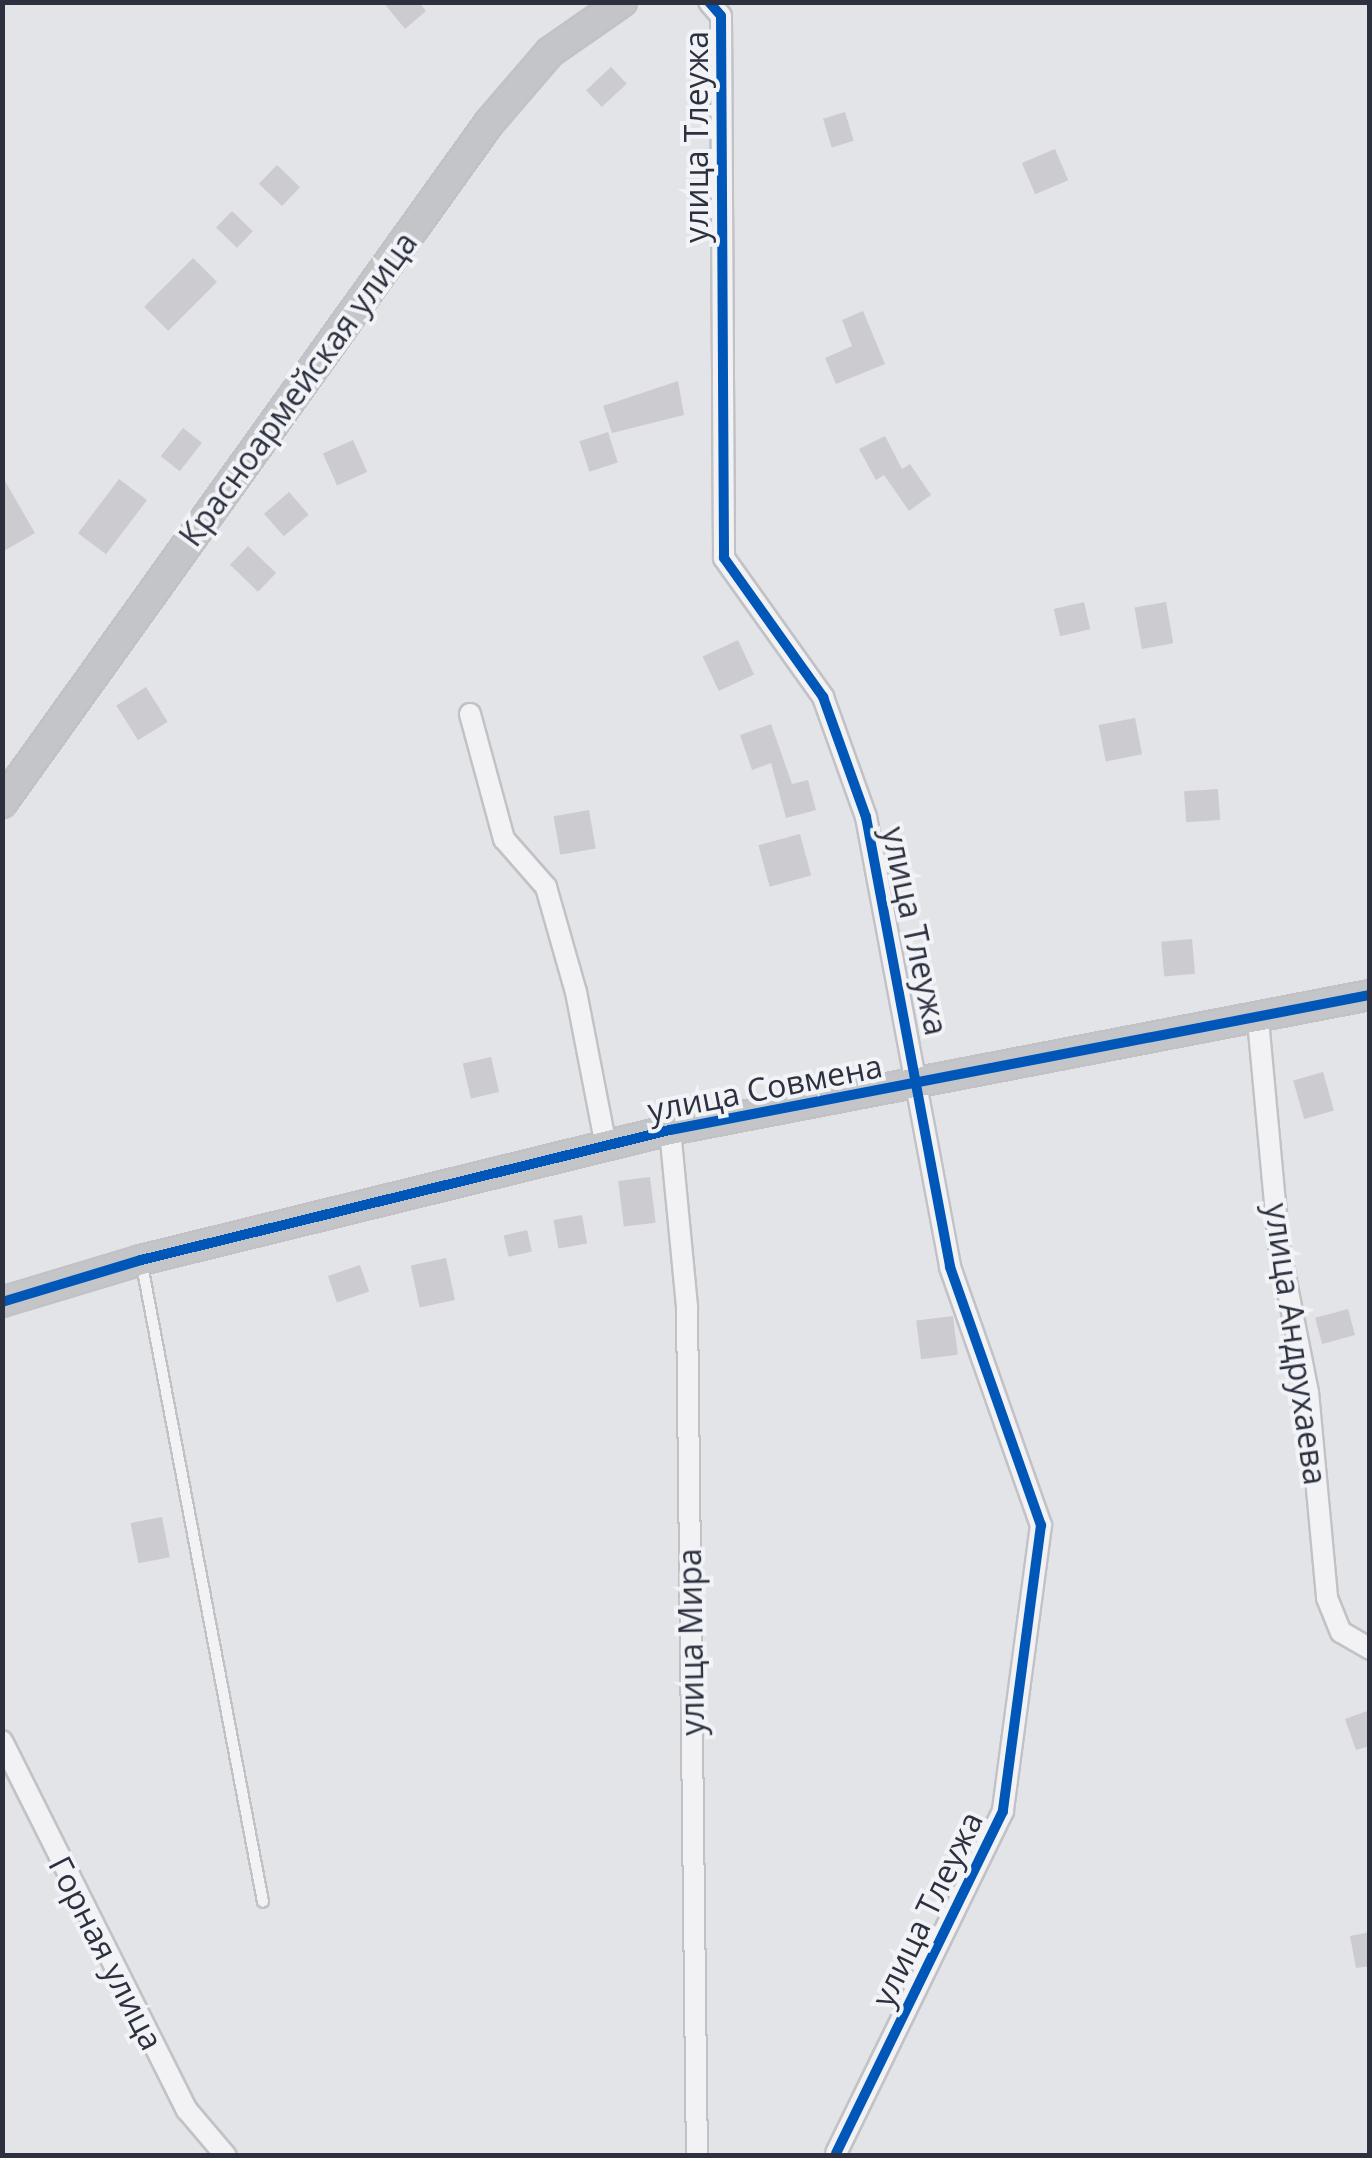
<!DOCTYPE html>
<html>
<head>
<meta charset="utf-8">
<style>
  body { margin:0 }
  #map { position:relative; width:1372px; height:2158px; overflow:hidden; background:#e3e4e8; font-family:"Open Sans",sans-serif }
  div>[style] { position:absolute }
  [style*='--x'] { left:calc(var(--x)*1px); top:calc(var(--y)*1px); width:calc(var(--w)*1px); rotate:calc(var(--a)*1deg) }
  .building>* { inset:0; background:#ccccd0; transform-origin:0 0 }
  .roads { filter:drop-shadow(2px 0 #c2c2c6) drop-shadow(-2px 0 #c2c2c6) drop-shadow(0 2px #c2c2c6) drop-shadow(0 -2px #c2c2c6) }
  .lane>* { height:10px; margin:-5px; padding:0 5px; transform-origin:5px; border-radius:5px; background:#f2f2f4 }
  .street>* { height:20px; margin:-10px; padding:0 10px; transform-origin:10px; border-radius:10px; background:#f2f2f4 }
  .secondary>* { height:28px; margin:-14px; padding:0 14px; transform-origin:14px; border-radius:14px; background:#c4c5c8 }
  .cycleway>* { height:10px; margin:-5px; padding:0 5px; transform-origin:5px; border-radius:5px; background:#0057b8 }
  span { translate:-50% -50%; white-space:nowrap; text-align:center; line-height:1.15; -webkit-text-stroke:8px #f1f3f6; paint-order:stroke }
  .street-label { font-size:32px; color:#2c303f }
  .frame { position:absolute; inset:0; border:5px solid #2c303f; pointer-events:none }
</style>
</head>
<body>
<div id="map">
  <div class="building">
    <div style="clip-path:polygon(383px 2px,419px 2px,426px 11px,405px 29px)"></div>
    <div style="left:611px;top:67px;width:23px;height:34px;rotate:47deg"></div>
    <div style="left:845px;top:112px;width:30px;height:23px;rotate:73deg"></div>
    <div style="left:1055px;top:149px;width:34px;height:36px;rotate:67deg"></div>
    <div style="left:277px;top:165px;width:32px;height:26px;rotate:44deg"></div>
    <div style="left:232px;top:211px;width:29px;height:23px;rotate:44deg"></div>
    <div style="left:193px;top:258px;width:34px;height:69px;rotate:45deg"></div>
    <div style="clip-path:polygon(863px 311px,885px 364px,836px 384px,825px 358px,852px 346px,842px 320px)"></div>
    <div style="clip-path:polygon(678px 381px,684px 415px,612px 433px,603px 406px)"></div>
    <div style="left:183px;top:428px;width:24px;height:36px;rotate:38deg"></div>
    <div style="left:608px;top:432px;width:32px;height:30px;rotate:72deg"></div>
    <div style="clip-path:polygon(885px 436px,902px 469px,910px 464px,931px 495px,909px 511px,884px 475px,876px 480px,859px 449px)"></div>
    <div style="left:353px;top:440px;width:35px;height:33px;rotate:66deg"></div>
    <div style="clip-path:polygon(2px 476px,35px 533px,2px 552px)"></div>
    <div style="left:119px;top:479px;width:35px;height:68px;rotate:37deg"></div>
    <div style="left:289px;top:492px;width:30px;height:33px;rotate:49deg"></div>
    <div style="left:248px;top:546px;width:39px;height:26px;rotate:44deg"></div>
    <div style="left:1084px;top:602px;width:28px;height:31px;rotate:77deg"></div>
    <div style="left:1166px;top:602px;width:42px;height:32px;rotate:80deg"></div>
    <div style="left:738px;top:640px;width:38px;height:39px;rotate:65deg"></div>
    <div style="left:146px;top:687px;width:41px;height:35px;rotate:58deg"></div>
    <div style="left:1135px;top:718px;width:37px;height:37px;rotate:79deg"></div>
    <div style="clip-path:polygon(771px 724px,792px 784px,808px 780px,816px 810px,786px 818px,771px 763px,752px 770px,740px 735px)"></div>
    <div style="left:1218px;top:789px;width:31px;height:34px;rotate:86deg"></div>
    <div style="left:589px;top:810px;width:39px;height:36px;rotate:80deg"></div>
    <div style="left:800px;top:834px;width:43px;height:43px;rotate:75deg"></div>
    <div style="left:1192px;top:939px;width:35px;height:31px;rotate:85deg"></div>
    <div style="left:491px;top:1057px;width:36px;height:29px;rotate:77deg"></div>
    <div style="left:1323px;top:1072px;width:40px;height:31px;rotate:74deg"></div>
    <div style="left:650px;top:1177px;width:46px;height:32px;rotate:83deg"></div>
    <div style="left:582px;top:1215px;width:29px;height:29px;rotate:80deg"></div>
    <div style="left:527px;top:1230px;width:22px;height:24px;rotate:77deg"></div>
    <div style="left:446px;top:1258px;width:43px;height:36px;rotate:78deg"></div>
    <div style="left:360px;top:1265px;width:28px;height:34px;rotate:71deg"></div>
    <div style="left:1348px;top:1309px;width:27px;height:34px;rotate:75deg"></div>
    <div style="left:953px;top:1316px;width:39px;height:37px;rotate:83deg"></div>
    <div style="left:162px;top:1517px;width:41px;height:32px;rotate:79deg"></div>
    <div style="clip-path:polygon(1370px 1710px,1370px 1746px,1356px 1750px,1345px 1719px)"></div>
    <div style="clip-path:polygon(1370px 1932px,1370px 1966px,1356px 1968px,1350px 1936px)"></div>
  </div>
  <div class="roads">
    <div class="lane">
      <div style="--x:142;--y:1265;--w:648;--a:79.24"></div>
    </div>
    <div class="street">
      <div style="--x:709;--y:2;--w:18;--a:49"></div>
      <div style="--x:721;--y:16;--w:542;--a:89.68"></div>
      <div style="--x:724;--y:558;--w:171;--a:54.5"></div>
      <div style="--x:823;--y:697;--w:127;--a:70.3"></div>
      <div style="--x:866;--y:817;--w:458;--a:79.4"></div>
      <div style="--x:950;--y:1267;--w:274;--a:70.6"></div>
      <div style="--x:1041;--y:1525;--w:289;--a:97.6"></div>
      <div style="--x:1003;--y:1811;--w:381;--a:116"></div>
      <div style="--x:470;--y:714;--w:130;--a:74.8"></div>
      <div style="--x:504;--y:839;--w:64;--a:48.8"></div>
      <div style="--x:546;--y:887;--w:109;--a:74.1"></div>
      <div style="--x:576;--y:992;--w:157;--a:79"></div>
      <div style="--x:1258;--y:1020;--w:227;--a:84.7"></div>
      <div style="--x:1279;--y:1246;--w:149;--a:78.8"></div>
      <div style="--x:1308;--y:1392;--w:207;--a:84.7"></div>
      <div style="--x:1327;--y:1598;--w:37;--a:68"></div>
      <div style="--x:1341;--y:1632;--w:34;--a:30"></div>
      <div style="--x:670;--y:1130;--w:178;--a:84.5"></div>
      <div style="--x:687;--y:1307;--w:849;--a:89.33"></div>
      <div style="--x:2;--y:1741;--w:413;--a:63.4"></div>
      <div style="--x:187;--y:2110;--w:60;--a:49.7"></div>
    </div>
    <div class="secondary">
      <div style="--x:2;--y:803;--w:836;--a:-54.39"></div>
      <div style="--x:489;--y:123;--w:94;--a:-49.3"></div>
      <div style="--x:550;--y:52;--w:88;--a:-34.8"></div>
      <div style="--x:2;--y:1302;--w:145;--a:-16.8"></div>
      <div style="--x:141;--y:1260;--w:545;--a:-13.81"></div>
      <div style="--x:670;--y:1130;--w:713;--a:-10.92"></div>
    </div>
  </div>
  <div class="cycleway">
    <div style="--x:709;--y:2;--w:18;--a:49"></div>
    <div style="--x:721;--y:16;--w:542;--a:89.68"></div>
    <div style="--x:724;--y:558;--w:171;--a:54.5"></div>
    <div style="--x:823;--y:697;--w:127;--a:70.3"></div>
    <div style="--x:866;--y:817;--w:458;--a:79.4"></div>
    <div style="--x:950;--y:1267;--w:274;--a:70.6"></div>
    <div style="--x:1041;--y:1525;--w:289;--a:97.6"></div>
    <div style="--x:1003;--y:1811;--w:381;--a:116"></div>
    <div style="--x:2;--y:1302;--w:145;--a:-16.8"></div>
    <div style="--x:141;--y:1260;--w:545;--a:-13.81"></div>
    <div style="--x:670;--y:1130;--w:713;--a:-10.92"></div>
  </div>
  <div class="street-label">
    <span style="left:696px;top:137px;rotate:-90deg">улица Тлеужа</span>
    <span style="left:298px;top:389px;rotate:-54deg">Красноармейская улица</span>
    <span style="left:915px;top:931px;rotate:78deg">улица Тлеужа</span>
    <span style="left:765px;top:1088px;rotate:-11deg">улица Совмена</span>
    <span style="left:1296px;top:1344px;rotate:82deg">улица Андрухаева</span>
    <span style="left:691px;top:1642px;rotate:-91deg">улица Мира</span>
    <span style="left:927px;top:1909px;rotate:-64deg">улица Тлеужа</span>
    <span style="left:106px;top:1953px;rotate:63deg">Горная улица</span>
  </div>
  <div class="frame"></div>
</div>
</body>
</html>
